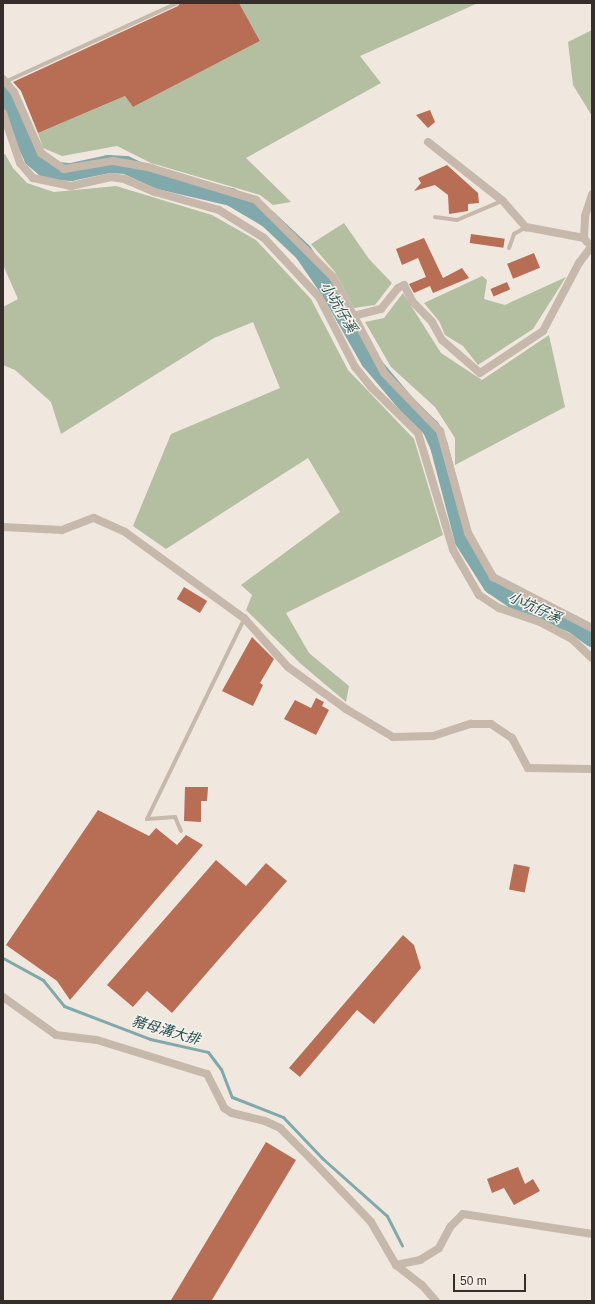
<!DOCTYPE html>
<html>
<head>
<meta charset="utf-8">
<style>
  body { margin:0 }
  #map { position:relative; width:595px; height:1304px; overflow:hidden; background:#f0e8df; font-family:Arial,"Noto Sans TC",sans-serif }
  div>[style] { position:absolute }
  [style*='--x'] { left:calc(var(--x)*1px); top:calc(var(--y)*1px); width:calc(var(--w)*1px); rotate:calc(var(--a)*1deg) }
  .green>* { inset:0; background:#b4bea1 }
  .stream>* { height:3px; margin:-1.5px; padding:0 1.5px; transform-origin:1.5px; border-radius:1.5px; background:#81a8aa }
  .river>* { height:18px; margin:-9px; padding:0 9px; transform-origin:9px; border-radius:9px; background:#81a8aa }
  .building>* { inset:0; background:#b86d55; transform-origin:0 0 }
  .lane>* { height:4px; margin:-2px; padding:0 2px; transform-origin:2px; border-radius:2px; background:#c7b8ac }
  .street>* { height:8px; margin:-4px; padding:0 4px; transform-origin:4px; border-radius:4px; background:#c7b8ac }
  span { translate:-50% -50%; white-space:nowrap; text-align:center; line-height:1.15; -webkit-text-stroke:3px #f8f2eb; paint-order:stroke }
  .water-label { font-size:14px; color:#245053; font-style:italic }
  .frame { position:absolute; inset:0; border:4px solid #362e2a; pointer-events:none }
  .scale { position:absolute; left:453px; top:1274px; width:73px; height:18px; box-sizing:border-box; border:2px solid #362e2a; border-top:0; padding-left:5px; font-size:12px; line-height:14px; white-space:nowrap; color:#362e2a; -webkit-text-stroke:3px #f8f2eb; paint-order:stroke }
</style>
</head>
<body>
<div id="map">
  <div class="green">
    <div style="clip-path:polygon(239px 3px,478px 3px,360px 56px,381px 83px,246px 158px,291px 202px,273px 205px,260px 195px,151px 163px,117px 146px,62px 156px,43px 148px,38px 133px,125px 96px,133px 107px,260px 41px)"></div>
    <div style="clip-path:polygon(592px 30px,592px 116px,573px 85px,568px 42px)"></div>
    <div style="clip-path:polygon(5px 154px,13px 168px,27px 183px,54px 192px,116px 186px,212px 215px,256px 240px,311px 299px,348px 370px,414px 439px,443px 535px,286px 613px,309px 653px,349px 686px,346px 702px,301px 664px,246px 610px,252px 595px,241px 585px,340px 512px,308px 458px,166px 549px,133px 526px,171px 434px,280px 388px,253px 322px,214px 338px,61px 434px,51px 402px,15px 370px,3px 365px,3px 307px,18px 299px,3px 265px,3px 155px)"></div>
    <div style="clip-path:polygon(344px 223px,369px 259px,392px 283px,375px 305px,354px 308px,335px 272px,311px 244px)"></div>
    <div style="clip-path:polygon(482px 276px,487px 280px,484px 299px,505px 305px,566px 277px,533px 329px,478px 365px,463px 346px,445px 335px,439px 321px,424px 303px)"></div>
    <div style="clip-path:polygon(403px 293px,441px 353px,482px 380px,549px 335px,565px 407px,455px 465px,455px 438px,435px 407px,391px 367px,365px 322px,384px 318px)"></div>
  </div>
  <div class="stream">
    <div style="--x:3;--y:958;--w:46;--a:28.8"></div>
    <div style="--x:43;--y:980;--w:33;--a:51"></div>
    <div style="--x:64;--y:1006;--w:92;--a:21"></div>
    <div style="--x:150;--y:1039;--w:59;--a:12.6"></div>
    <div style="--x:208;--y:1052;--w:21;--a:53"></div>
    <div style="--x:221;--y:1069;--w:30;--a:69"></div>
    <div style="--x:232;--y:1097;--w:55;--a:21.4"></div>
    <div style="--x:283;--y:1117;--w:57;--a:46.4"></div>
    <div style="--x:322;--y:1158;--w:87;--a:41.7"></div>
    <div style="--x:387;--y:1216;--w:33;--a:63"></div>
  </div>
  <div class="river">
    <div style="--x:3;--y:94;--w:71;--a:64.9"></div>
    <div style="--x:33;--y:158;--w:18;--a:41"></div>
    <div style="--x:47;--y:170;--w:24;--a:5"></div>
    <div style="--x:71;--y:172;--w:38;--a:-12"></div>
    <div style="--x:108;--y:164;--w:18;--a:3"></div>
    <div style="--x:126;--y:165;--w:35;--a:25"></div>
    <div style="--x:158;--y:180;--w:75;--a:13.1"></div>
    <div style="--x:231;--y:197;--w:43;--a:30.7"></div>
    <div style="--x:268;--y:219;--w:48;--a:43.3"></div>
    <div style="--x:303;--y:252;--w:47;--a:55.3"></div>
    <div style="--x:330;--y:291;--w:81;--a:60.3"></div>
    <div style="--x:370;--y:361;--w:59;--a:49.8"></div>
    <div style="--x:408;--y:406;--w:32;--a:44"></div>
    <div style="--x:431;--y:428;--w:20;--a:66"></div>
    <div style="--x:439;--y:446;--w:98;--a:75.3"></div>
    <div style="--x:464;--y:541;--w:52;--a:57.5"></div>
    <div style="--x:492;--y:585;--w:27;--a:34"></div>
    <div style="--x:514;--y:600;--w:64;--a:22.1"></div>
    <div style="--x:573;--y:624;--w:24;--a:36"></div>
  </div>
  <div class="building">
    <div style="clip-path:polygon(180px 3px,239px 3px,260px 41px,133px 107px,125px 96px,38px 133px,21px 91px,13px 82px,178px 6px)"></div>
    <div style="clip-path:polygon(430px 110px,435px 122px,428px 128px,416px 115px)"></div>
    <div style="clip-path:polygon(447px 165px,478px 193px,479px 203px,468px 204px,468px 211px,449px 214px,448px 195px,435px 185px,414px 191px,421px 183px,418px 178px)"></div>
    <div style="left:471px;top:234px;width:34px;height:9px;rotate:8deg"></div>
    <div style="clip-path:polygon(424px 238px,443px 278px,462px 268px,469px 278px,433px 293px,430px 286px,414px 293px,409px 284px,426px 277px,418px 258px,402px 265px,396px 249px)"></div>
    <div style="left:534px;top:253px;width:16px;height:29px;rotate:68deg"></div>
    <div style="left:507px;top:282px;width:8px;height:18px;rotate:67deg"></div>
    <div style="left:184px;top:587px;width:27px;height:14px;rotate:31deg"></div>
    <div style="clip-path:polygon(252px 637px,274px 659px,260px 683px,263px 685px,253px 706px,222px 691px)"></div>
    <div style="clip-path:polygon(316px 698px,324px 702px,322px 706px,329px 710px,316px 735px,284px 719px,295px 700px,311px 708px)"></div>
    <div style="clip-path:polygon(185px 787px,208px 787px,207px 801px,201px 801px,201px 822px,184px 821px)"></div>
    <div style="clip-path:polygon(98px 810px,149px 836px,156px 828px,177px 845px,186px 835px,203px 845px,70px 1000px,57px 981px,6px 945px)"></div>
    <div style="clip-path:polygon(216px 860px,246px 886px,266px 863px,287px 881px,172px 1013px,147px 991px,133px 1007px,107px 985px)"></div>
    <div style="left:514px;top:864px;width:16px;height:26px;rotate:11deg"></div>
    <div style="clip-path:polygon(403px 935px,414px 945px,421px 968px,374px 1024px,357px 1010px,300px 1077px,289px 1068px)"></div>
    <div style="left:266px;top:1142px;width:35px;height:187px;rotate:31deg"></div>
    <div style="clip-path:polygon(518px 1167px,525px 1184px,533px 1179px,540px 1191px,514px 1205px,504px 1188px,492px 1193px,487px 1179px)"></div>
  </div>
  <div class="lane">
    <div style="--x:7;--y:81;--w:187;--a:-24.6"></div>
    <div style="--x:435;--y:217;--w:22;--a:8"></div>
    <div style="--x:457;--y:220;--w:49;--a:-22.9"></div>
    <div style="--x:509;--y:248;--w:15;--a:-70"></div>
    <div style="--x:514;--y:234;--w:14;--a:-30"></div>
    <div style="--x:181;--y:831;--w:15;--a:-113"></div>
    <div style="--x:175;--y:817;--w:28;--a:176"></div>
    <div style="--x:147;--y:819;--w:222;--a:-64.1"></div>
  </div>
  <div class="street">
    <div style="--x:3;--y:79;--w:17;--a:50"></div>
    <div style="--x:14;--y:92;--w:67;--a:66.1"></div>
    <div style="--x:41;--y:153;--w:28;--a:35"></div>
    <div style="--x:64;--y:169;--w:50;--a:-9.3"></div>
    <div style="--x:113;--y:161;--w:39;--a:10"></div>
    <div style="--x:151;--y:168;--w:110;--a:16.9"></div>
    <div style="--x:256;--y:200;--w:109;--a:45"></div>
    <div style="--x:333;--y:277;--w:109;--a:62"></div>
    <div style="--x:384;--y:373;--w:81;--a:46"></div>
    <div style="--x:440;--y:431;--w:106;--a:74.6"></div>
    <div style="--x:468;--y:533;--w:51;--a:60.4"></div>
    <div style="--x:493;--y:577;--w:111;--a:27.3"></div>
    <div style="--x:3;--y:113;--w:53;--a:71.2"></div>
    <div style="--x:20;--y:163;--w:20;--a:49"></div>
    <div style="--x:33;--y:178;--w:39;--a:12"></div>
    <div style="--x:71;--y:186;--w:41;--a:-12.7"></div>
    <div style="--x:111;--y:177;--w:13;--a:9"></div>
    <div style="--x:124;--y:179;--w:34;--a:23"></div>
    <div style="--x:155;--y:192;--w:66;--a:15.7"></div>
    <div style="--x:219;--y:210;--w:53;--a:31.9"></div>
    <div style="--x:264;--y:238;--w:81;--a:47"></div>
    <div style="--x:319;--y:297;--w:79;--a:62.8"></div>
    <div style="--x:355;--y:367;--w:27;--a:51"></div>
    <div style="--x:372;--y:388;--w:64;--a:44.4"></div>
    <div style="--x:418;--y:433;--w:122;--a:73.3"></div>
    <div style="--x:453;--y:550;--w:52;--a:60"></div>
    <div style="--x:479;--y:595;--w:24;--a:33"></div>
    <div style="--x:499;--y:608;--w:43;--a:18.9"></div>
    <div style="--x:540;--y:622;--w:36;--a:28"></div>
    <div style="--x:572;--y:639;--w:28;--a:44"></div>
    <div style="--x:428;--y:142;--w:95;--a:38.2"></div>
    <div style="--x:503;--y:201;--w:35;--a:49"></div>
    <div style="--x:526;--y:227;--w:59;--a:10.7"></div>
    <div style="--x:587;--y:242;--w:5;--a:-127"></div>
    <div style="--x:584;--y:238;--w:22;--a:-87"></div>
    <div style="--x:585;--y:216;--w:23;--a:-72"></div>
    <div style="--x:353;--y:316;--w:29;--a:-14"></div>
    <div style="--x:381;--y:309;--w:27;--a:-51"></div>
    <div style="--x:398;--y:288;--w:7;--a:-27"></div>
    <div style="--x:404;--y:285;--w:18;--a:63"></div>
    <div style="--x:412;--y:301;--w:29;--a:46"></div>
    <div style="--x:432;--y:322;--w:21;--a:61"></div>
    <div style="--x:442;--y:340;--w:50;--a:41"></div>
    <div style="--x:480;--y:373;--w:76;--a:-33.7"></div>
    <div style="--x:543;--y:331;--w:77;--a:-62.1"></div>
    <div style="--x:579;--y:263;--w:20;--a:-53"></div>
    <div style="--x:3;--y:527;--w:59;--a:2.9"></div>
    <div style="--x:62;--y:530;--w:34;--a:-21"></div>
    <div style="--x:94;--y:518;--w:34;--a:24"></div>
    <div style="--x:125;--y:532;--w:147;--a:35.9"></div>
    <div style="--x:244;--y:618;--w:66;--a:48.1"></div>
    <div style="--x:288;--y:667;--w:72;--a:35.9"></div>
    <div style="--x:346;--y:709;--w:55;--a:30.8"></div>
    <div style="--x:393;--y:737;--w:40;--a:-1.4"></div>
    <div style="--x:433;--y:736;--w:40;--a:-18"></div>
    <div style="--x:471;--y:724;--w:20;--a:0"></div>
    <div style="--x:491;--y:724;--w:25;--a:34"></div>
    <div style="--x:512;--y:738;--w:34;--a:62"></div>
    <div style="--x:528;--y:768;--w:64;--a:0.9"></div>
    <div style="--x:3;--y:997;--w:65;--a:35.6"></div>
    <div style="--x:56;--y:1035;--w:41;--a:7"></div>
    <div style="--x:97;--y:1040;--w:115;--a:17.2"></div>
    <div style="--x:207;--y:1074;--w:38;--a:63"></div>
    <div style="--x:224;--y:1108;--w:9;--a:32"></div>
    <div style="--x:232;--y:1113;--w:34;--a:14"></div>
    <div style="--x:265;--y:1121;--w:17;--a:25"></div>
    <div style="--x:280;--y:1128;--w:47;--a:45"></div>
    <div style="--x:313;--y:1161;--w:84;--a:46.4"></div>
    <div style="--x:371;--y:1222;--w:50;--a:59.8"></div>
    <div style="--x:396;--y:1265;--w:25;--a:-12"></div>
    <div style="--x:420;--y:1260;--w:22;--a:-32"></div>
    <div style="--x:439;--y:1248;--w:24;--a:-62"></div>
    <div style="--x:450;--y:1227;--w:18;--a:-45"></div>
    <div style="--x:463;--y:1214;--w:131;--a:8.8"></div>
    <div style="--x:396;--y:1265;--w:33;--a:38"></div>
    <div style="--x:422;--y:1285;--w:21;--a:49"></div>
  </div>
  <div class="water-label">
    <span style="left:339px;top:307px;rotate:59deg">小坑仔溪</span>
    <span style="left:535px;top:607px;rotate:24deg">小坑仔溪</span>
    <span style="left:166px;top:1030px;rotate:16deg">豬母溝大排</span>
  </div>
  <div class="frame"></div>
  <div class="scale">50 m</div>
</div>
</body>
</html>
